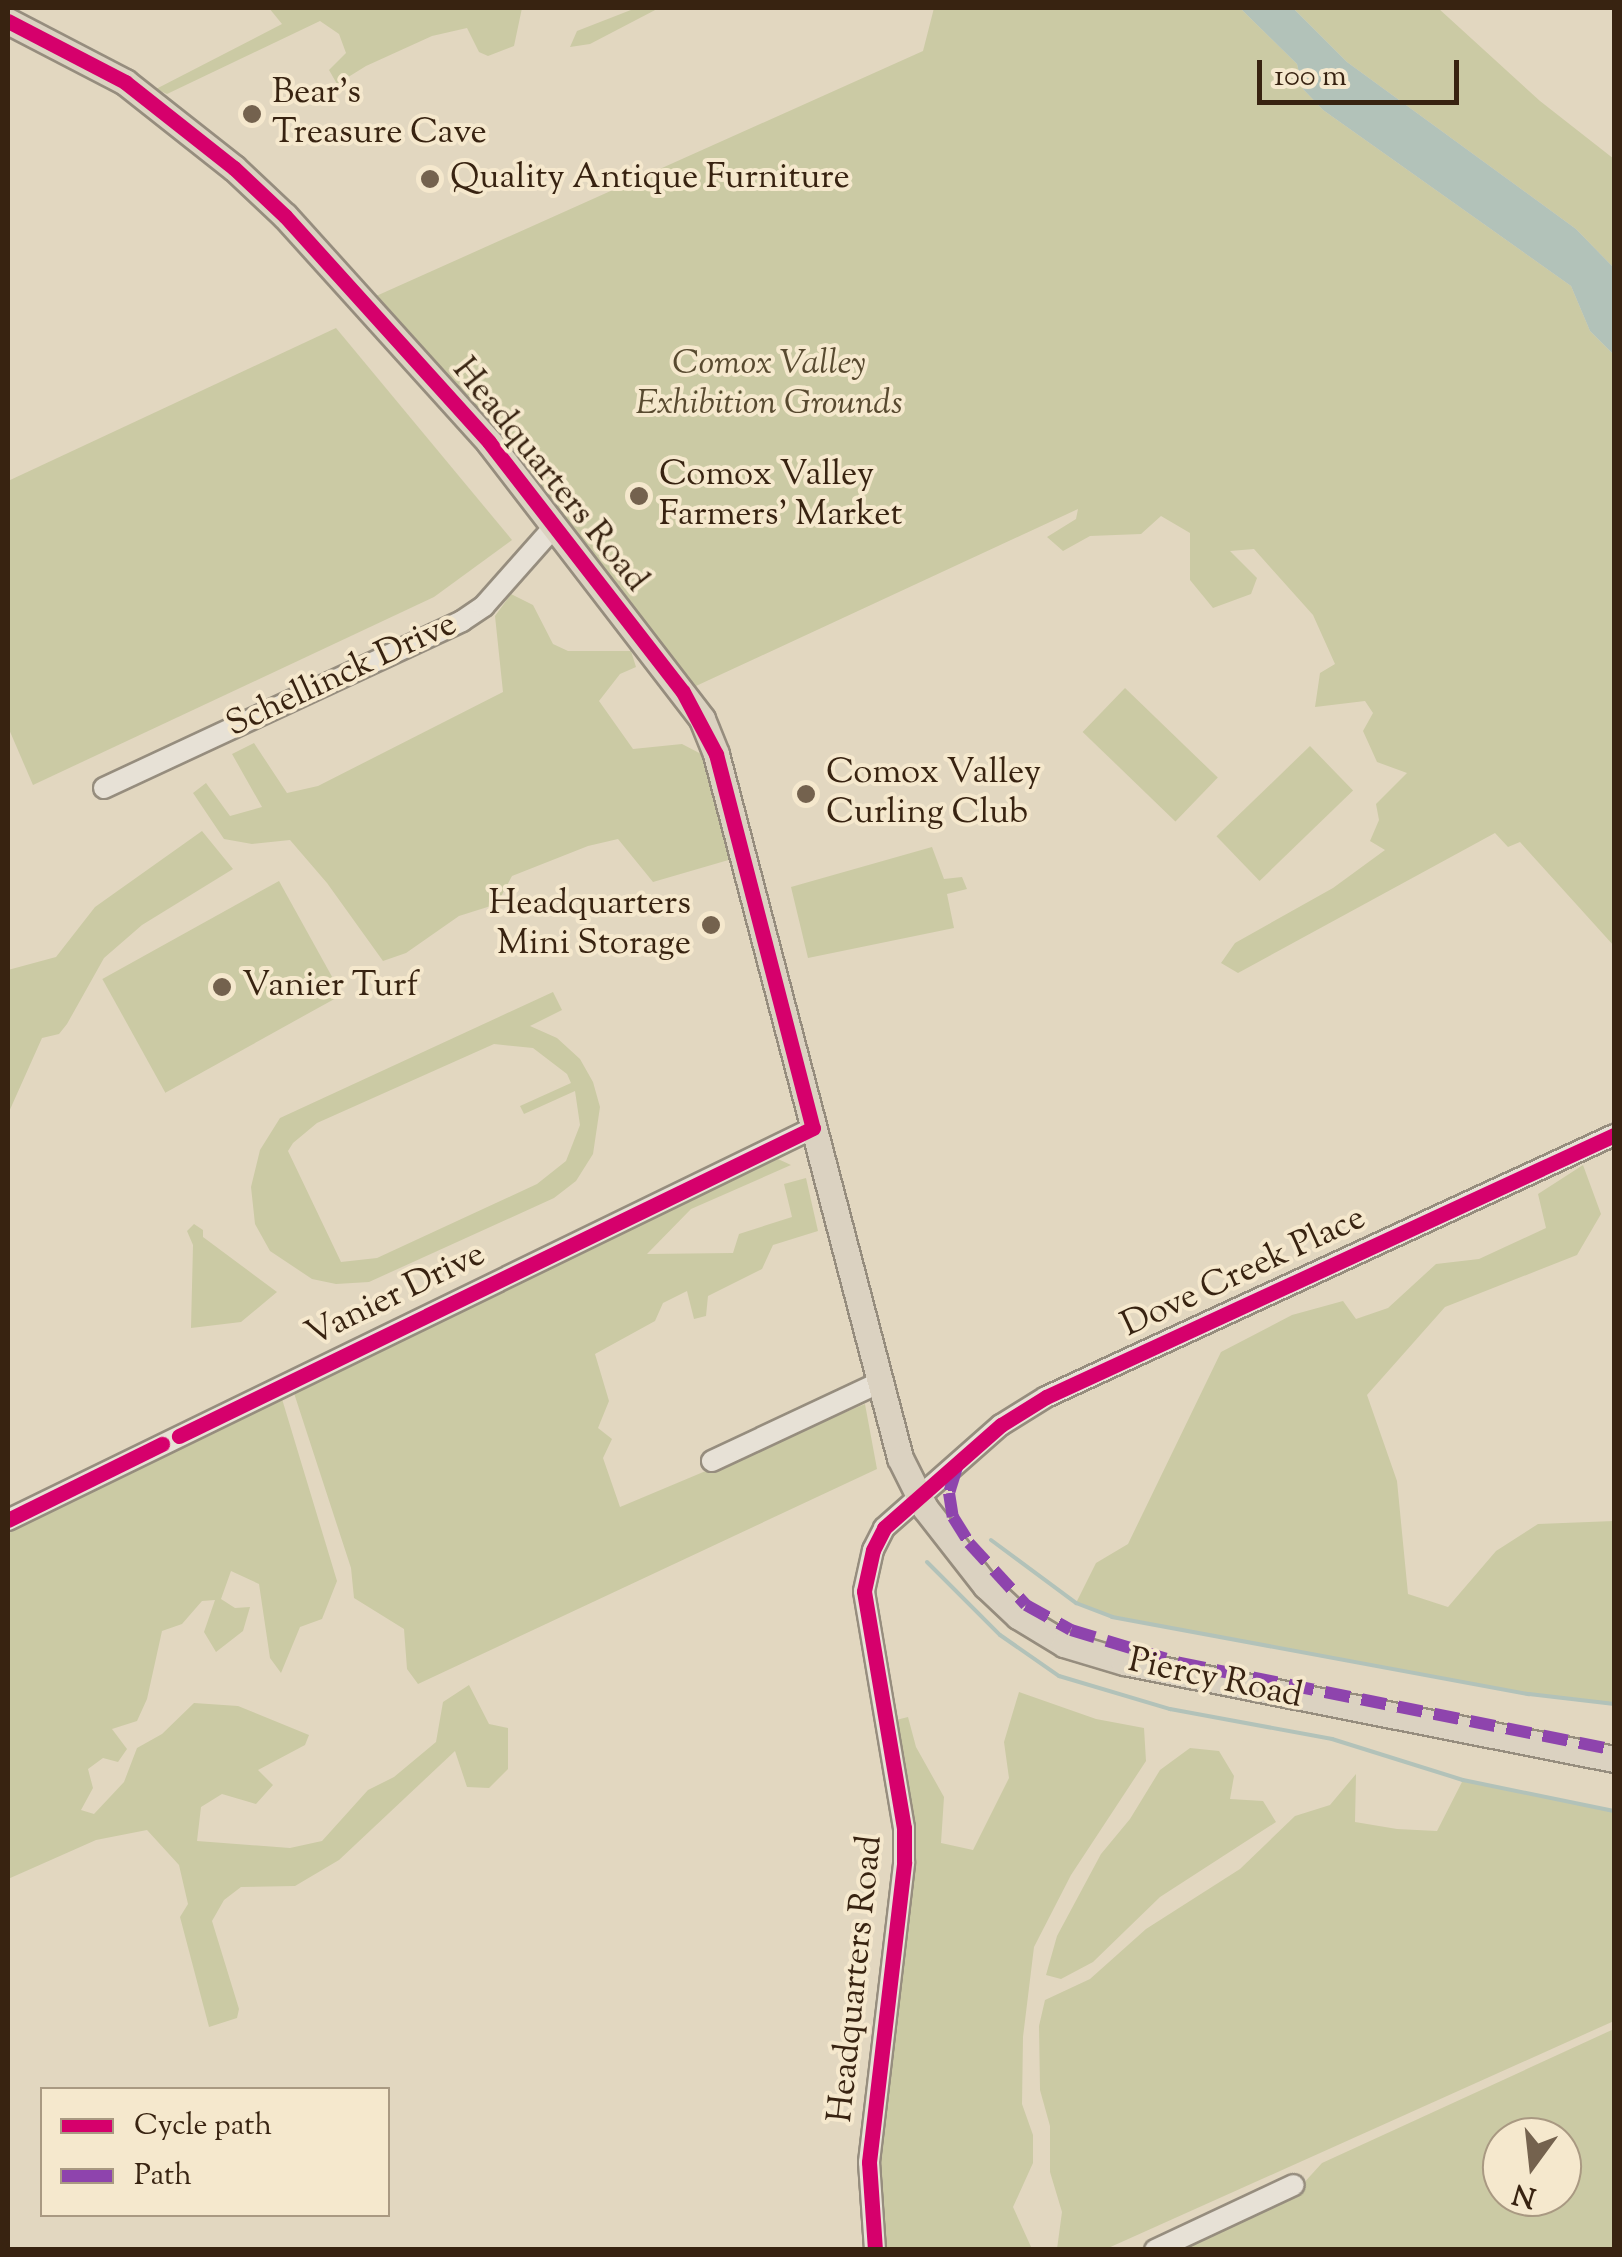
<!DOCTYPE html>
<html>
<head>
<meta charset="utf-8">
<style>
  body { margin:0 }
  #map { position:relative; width:1622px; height:2257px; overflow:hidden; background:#e2d7c0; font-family:"Sorts Mill Goudy",serif }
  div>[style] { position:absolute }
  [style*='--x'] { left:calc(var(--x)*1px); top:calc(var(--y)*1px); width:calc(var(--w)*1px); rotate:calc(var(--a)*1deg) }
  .green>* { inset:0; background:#cbcaa4; transform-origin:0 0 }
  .water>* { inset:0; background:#b2c2b9 }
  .stream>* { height:4px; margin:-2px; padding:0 2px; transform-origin:2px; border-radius:2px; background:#b2c2b9 }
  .roads { filter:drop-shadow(2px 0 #968d7e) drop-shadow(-2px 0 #968d7e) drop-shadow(0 2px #968d7e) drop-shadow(0 -2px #968d7e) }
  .minor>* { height:20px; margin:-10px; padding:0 10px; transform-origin:10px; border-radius:10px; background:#e7e1d6 }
  .major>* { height:25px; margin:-12.5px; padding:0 12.5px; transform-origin:12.5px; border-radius:12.5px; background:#dbd2c1 }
  .quiet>* { height:12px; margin-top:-6px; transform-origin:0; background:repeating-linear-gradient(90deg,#8e44ad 0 25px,transparent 0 37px) }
  .cycleway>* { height:15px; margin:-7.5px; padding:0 7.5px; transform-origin:7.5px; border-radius:7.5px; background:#d6006c }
  .dots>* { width:28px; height:28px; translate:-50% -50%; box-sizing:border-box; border:5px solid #f5e8cd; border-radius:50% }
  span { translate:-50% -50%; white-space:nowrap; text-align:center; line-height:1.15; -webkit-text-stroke:8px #f5e8cd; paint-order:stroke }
  .poi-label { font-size:35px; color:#382311 }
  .left { translate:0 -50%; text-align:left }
  .right { translate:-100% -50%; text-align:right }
  .park-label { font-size:35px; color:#584a30; font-style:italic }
  .street-label { font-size:35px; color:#382311 }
  .frame { position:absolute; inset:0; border:10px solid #382311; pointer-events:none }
  .legend { position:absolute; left:40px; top:2087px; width:350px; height:130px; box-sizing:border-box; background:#f5e8cd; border:2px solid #a99982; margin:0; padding:12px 18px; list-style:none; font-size:30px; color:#382311 }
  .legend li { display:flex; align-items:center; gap:20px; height:50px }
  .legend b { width:50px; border:2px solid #a99982 }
  .north { position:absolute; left:1482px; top:2117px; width:100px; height:100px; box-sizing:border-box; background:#f5e8cd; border:2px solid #a99982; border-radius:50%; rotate:195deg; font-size:28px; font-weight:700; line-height:40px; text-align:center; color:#382311 }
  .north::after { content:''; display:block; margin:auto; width:35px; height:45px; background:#74624e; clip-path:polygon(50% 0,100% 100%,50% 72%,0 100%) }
  .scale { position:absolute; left:1257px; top:60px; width:202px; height:45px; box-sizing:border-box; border:5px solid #382311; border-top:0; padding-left:12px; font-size:30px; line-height:35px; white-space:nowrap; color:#382311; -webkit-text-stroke:8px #f5e8cd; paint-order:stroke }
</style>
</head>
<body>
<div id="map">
  <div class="green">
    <div style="clip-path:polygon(269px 8px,522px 8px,514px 46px,488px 56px,479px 52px,467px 28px,432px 36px,366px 66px,337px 84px,329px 70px,346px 53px,339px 34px,320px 21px,167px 94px,156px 89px,282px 24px)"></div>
    <div style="clip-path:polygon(636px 8px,659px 8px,590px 44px,570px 47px,577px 31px)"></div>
    <div style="clip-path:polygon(934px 8px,1240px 8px,1297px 64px,1303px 89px,1323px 110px,1571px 286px,1590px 331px,1614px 355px,1614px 946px,1520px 842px,1508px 847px,1495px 833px,1238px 973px,1221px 963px,1235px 943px,1333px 888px,1385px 850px,1370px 841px,1379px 820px,1376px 804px,1407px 773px,1377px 762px,1363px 731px,1373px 713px,1365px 701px,1315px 707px,1320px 673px,1335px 664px,1313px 615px,1254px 549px,1230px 551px,1257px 578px,1251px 594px,1213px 608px,1190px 580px,1190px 533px,1161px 516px,1141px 534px,1090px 536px,1063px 551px,1047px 537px,1076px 519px,1078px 509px,683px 692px,365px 301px,923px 51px)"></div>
    <div style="clip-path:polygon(1293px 8px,1438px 8px,1540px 101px,1614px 159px,1614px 268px,1576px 229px,1347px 62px)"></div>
    <div style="clip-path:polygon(336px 328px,512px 540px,434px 597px,33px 785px,8px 727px,8px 481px)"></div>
    <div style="clip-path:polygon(511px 594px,533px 605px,553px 644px,568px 651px,631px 651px,636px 667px,620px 674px,599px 701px,633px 749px,682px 744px,705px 756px,732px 859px,653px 882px,618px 839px,588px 846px,512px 876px,497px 904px,459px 916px,406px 953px,383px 961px,327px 883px,290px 840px,252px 844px,224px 839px,193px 793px,206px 783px,230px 816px,262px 807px,232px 754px,254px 743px,287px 793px,318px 786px,503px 692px,495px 616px)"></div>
    <div style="left:1125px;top:688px;width:129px;height:61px;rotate:44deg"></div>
    <div style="left:1310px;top:746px;width:62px;height:130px;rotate:46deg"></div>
    <div style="clip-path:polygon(202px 831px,233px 869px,142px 925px,104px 958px,67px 1024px,59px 1034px,42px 1038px,8px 1114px,8px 970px,56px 957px,95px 907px)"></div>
    <div style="clip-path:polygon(932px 847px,944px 879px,962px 877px,967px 889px,947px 894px,954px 928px,808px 958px,791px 887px)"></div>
    <div style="left:279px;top:881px;width:130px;height:202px;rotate:61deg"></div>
    <div style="clip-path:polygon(evenodd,553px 992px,562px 1010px,530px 1026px,557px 1038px,580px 1059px,593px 1082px,600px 1107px,593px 1154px,576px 1181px,554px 1198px,369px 1282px,336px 1284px,312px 1279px,270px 1251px,255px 1224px,251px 1187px,260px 1150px,280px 1118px,553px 992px,494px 1044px,533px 1048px,567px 1074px,571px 1083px,520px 1106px,524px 1114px,575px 1091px,580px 1125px,566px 1161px,537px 1184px,377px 1258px,341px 1262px,288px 1151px,293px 1143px,317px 1123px,494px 1044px)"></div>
    <div style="clip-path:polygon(778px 1159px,791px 1165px,691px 1209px,647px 1254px,733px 1253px,739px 1234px,792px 1217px,784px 1184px,806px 1178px,818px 1231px,773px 1245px,762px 1269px,708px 1296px,706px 1316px,694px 1319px,687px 1291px,663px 1303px,655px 1321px,595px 1354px,609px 1401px,598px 1428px,612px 1439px,603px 1458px,620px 1507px,865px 1404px,877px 1469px,418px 1684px,407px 1669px,404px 1629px,354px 1598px,351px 1568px,292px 1387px)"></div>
    <div style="clip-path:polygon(1583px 1165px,1601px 1214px,1577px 1255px,1445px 1307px,1367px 1395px,1397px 1481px,1408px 1594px,1448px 1607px,1496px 1551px,1538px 1524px,1614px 1521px,1614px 1704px,1529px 1694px,1112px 1617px,1076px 1603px,1096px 1563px,1128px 1544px,1221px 1352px,1292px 1315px,1343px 1301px,1356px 1319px,1388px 1308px,1436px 1264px,1479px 1259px,1546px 1228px,1538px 1194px)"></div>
    <div style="clip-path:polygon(194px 1224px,203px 1230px,203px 1237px,277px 1292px,241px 1322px,191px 1328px,193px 1245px,187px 1231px)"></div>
    <div style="clip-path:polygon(282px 1399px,337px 1581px,322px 1619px,300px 1627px,281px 1673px,270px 1658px,259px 1584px,231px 1571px,221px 1599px,235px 1608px,250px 1607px,243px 1631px,216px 1652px,204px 1632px,215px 1600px,202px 1601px,182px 1624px,162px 1631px,147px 1699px,137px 1721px,112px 1729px,127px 1749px,118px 1762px,103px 1758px,88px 1769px,93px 1788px,81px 1810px,94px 1814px,124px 1782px,137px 1748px,162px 1734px,194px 1703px,238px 1706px,309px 1735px,305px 1745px,258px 1770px,273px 1785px,256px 1804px,222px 1794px,201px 1807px,197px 1841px,290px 1848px,322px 1841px,368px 1790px,394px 1777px,436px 1742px,443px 1702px,469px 1685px,489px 1724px,508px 1728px,508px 1769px,489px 1788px,467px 1787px,455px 1751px,339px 1860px,295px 1886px,241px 1887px,224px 1900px,212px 1921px,239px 2009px,237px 2018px,209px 2027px,180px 1917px,188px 1904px,179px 1865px,147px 1830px,96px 1840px,8px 1879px,8px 1530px)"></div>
    <div style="clip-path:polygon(1019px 1692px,1096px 1719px,1144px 1728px,1146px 1761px,1071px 1875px,1034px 1947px,1023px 2037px,1022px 2104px,1033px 2135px,1033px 2163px,1013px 2207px,1032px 2249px,881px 2250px,873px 2151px,905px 1951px,908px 1894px,896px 1720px,908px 1717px,916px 1747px,944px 1797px,941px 1843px,973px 1850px,1009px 1778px,1004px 1742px)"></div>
    <div style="clip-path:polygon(1190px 1748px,1219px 1751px,1234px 1776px,1230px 1799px,1263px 1801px,1276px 1822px,1160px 1897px,1093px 1962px,1061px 1979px,1046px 1975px,1057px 1936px,1101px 1854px,1130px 1819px,1160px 1770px)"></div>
    <div style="clip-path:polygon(1356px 1774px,1355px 1822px,1397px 1829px,1437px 1831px,1463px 1780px,1614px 1811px,1614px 2021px,1106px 2249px,1057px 2249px,1062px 2212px,1050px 2172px,1050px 2126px,1040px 2090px,1039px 2026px,1045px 2000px,1090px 1979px,1146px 1929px,1240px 1869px,1295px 1816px,1330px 1805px)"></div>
    <div style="clip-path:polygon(evenodd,1614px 2029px,1614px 2249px,1175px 2250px,1301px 2186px,1322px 2163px,1614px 2029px,1502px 2137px,1562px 2137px,1562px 2197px,1502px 2197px,1502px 2137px)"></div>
  </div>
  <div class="water">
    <div style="clip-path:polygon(1240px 8px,1293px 8px,1347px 62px,1576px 229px,1614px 268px,1614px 355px,1590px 331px,1571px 286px,1323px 110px,1303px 89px,1297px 64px)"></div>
  </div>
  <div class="stream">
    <div style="--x:991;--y:1540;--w:106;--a:36.5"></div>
    <div style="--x:1076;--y:1603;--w:39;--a:21"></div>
    <div style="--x:1112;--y:1617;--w:424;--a:10.5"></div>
    <div style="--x:1529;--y:1694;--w:86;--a:6.7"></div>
    <div style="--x:927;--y:1562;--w:103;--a:45"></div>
    <div style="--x:1000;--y:1635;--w:72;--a:34.8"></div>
    <div style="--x:1059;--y:1676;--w:116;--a:16.6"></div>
    <div style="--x:1170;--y:1709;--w:165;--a:10.5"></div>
    <div style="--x:1332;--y:1739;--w:137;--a:17.4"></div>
    <div style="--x:1463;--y:1780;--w:154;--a:11.6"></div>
  </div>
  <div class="roads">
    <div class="minor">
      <div style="--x:104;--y:788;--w:395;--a:-25"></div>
      <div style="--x:462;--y:621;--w:27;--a:-34"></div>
      <div style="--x:484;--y:606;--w:104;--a:-48.5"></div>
      <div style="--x:712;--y:1461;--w:187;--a:-25.1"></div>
      <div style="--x:8;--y:1520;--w:895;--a:-25.96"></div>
      <div style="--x:875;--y:2250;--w:88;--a:-93.9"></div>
      <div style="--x:869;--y:2162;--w:302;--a:-83.3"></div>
      <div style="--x:904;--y:1862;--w:34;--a:-90"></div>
      <div style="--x:904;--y:1828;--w:240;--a:-99.6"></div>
      <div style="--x:864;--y:1591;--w:42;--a:-77.6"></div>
      <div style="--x:873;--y:1550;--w:25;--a:-63"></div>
      <div style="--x:884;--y:1528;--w:156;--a:-41.4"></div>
      <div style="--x:1001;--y:1425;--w:53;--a:-31.9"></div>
      <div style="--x:1046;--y:1397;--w:626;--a:-24.76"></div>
      <div style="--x:1155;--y:2250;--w:153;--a:-25.1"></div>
    </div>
    <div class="major">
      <div style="--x:8;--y:21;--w:132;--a:27.5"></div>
      <div style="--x:125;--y:82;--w:139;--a:38.3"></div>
      <div style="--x:234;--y:168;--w:70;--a:43.3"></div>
      <div style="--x:285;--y:216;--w:304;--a:47.9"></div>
      <div style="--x:489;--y:442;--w:349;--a:52.4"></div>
      <div style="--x:702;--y:719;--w:38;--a:68"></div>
      <div style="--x:716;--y:754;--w:728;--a:75.35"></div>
      <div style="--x:900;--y:1458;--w:56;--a:63.4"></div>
      <div style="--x:925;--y:1508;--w:99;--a:52"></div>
      <div style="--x:986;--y:1586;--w:44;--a:43.2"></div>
      <div style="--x:1018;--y:1616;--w:54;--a:31.3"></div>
      <div style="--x:1064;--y:1644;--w:63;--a:16.7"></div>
      <div style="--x:1124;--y:1662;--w:500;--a:11.2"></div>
    </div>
  </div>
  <div class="quiet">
    <div style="--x:957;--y:1467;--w:27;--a:107"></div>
    <div style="--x:949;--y:1493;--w:24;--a:81"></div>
    <div style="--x:953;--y:1517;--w:31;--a:58"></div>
    <div style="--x:969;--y:1543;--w:84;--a:47.4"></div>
    <div style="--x:1026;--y:1605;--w:51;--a:29.1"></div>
    <div style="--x:1071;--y:1630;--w:114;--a:16.8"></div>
    <div style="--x:1180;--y:1663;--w:443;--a:11.3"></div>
  </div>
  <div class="cycleway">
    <div style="--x:8;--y:21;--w:132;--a:27.5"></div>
    <div style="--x:125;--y:82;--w:139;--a:38.3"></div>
    <div style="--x:234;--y:168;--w:70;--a:43.3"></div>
    <div style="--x:285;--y:216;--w:304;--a:47.9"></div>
    <div style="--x:489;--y:442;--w:316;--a:52.2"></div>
    <div style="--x:683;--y:692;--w:70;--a:62"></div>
    <div style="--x:716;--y:754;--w:386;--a:75.5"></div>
    <div style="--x:813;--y:1128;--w:705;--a:154.09"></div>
    <div style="--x:8;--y:1520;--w:172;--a:-26.3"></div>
    <div style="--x:875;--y:2250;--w:88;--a:-93.9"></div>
    <div style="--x:869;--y:2162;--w:302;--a:-83.3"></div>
    <div style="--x:904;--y:1862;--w:34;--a:-90"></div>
    <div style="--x:904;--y:1828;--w:240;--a:-99.6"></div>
    <div style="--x:864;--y:1591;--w:42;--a:-77.6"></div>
    <div style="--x:873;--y:1550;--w:25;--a:-63"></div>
    <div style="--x:884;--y:1528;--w:156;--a:-41.4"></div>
    <div style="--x:1001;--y:1425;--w:53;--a:-31.9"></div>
    <div style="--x:1046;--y:1397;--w:626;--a:-24.76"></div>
  </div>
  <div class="dots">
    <div style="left:252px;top:114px;background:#74624e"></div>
    <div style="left:430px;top:179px;background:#74624e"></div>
    <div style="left:639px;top:496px;background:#74624e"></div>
    <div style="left:806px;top:794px;background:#74624e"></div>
    <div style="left:711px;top:925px;background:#74624e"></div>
    <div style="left:222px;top:987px;background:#74624e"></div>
  </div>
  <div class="poi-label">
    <span class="left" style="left:272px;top:114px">Bear's<br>Treasure Cave</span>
    <span class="left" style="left:450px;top:179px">Quality Antique Furniture</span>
    <span class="left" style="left:659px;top:496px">Comox Valley<br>Farmers’ Market</span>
    <span class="left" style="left:826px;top:794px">Comox Valley<br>Curling Club</span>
    <span class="right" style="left:691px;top:925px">Headquarters<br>Mini Storage</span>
    <span class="left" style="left:242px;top:987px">Vanier Turf</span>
  </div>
  <div class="park-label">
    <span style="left:769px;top:385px">Comox Valley<br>Exhibition Grounds</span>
  </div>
  <div class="street-label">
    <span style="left:549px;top:476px;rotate:51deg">Headquarters Road</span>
    <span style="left:342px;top:676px;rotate:-25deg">Schellinck Drive</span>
    <span style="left:1244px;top:1273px;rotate:-25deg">Dove Creek Place</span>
    <span style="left:396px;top:1296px;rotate:-26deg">Vanier Drive</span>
    <span style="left:1215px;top:1680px;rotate:12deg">Piercy Road</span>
    <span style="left:857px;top:1979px;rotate:-84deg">Headquarters Road</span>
  </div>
  <div class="frame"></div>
  <ul class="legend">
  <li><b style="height:12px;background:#d6006c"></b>Cycle path</li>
  <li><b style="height:12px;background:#8e44ad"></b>Path</li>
  </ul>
  <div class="north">N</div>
  <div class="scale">100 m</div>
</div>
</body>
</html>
